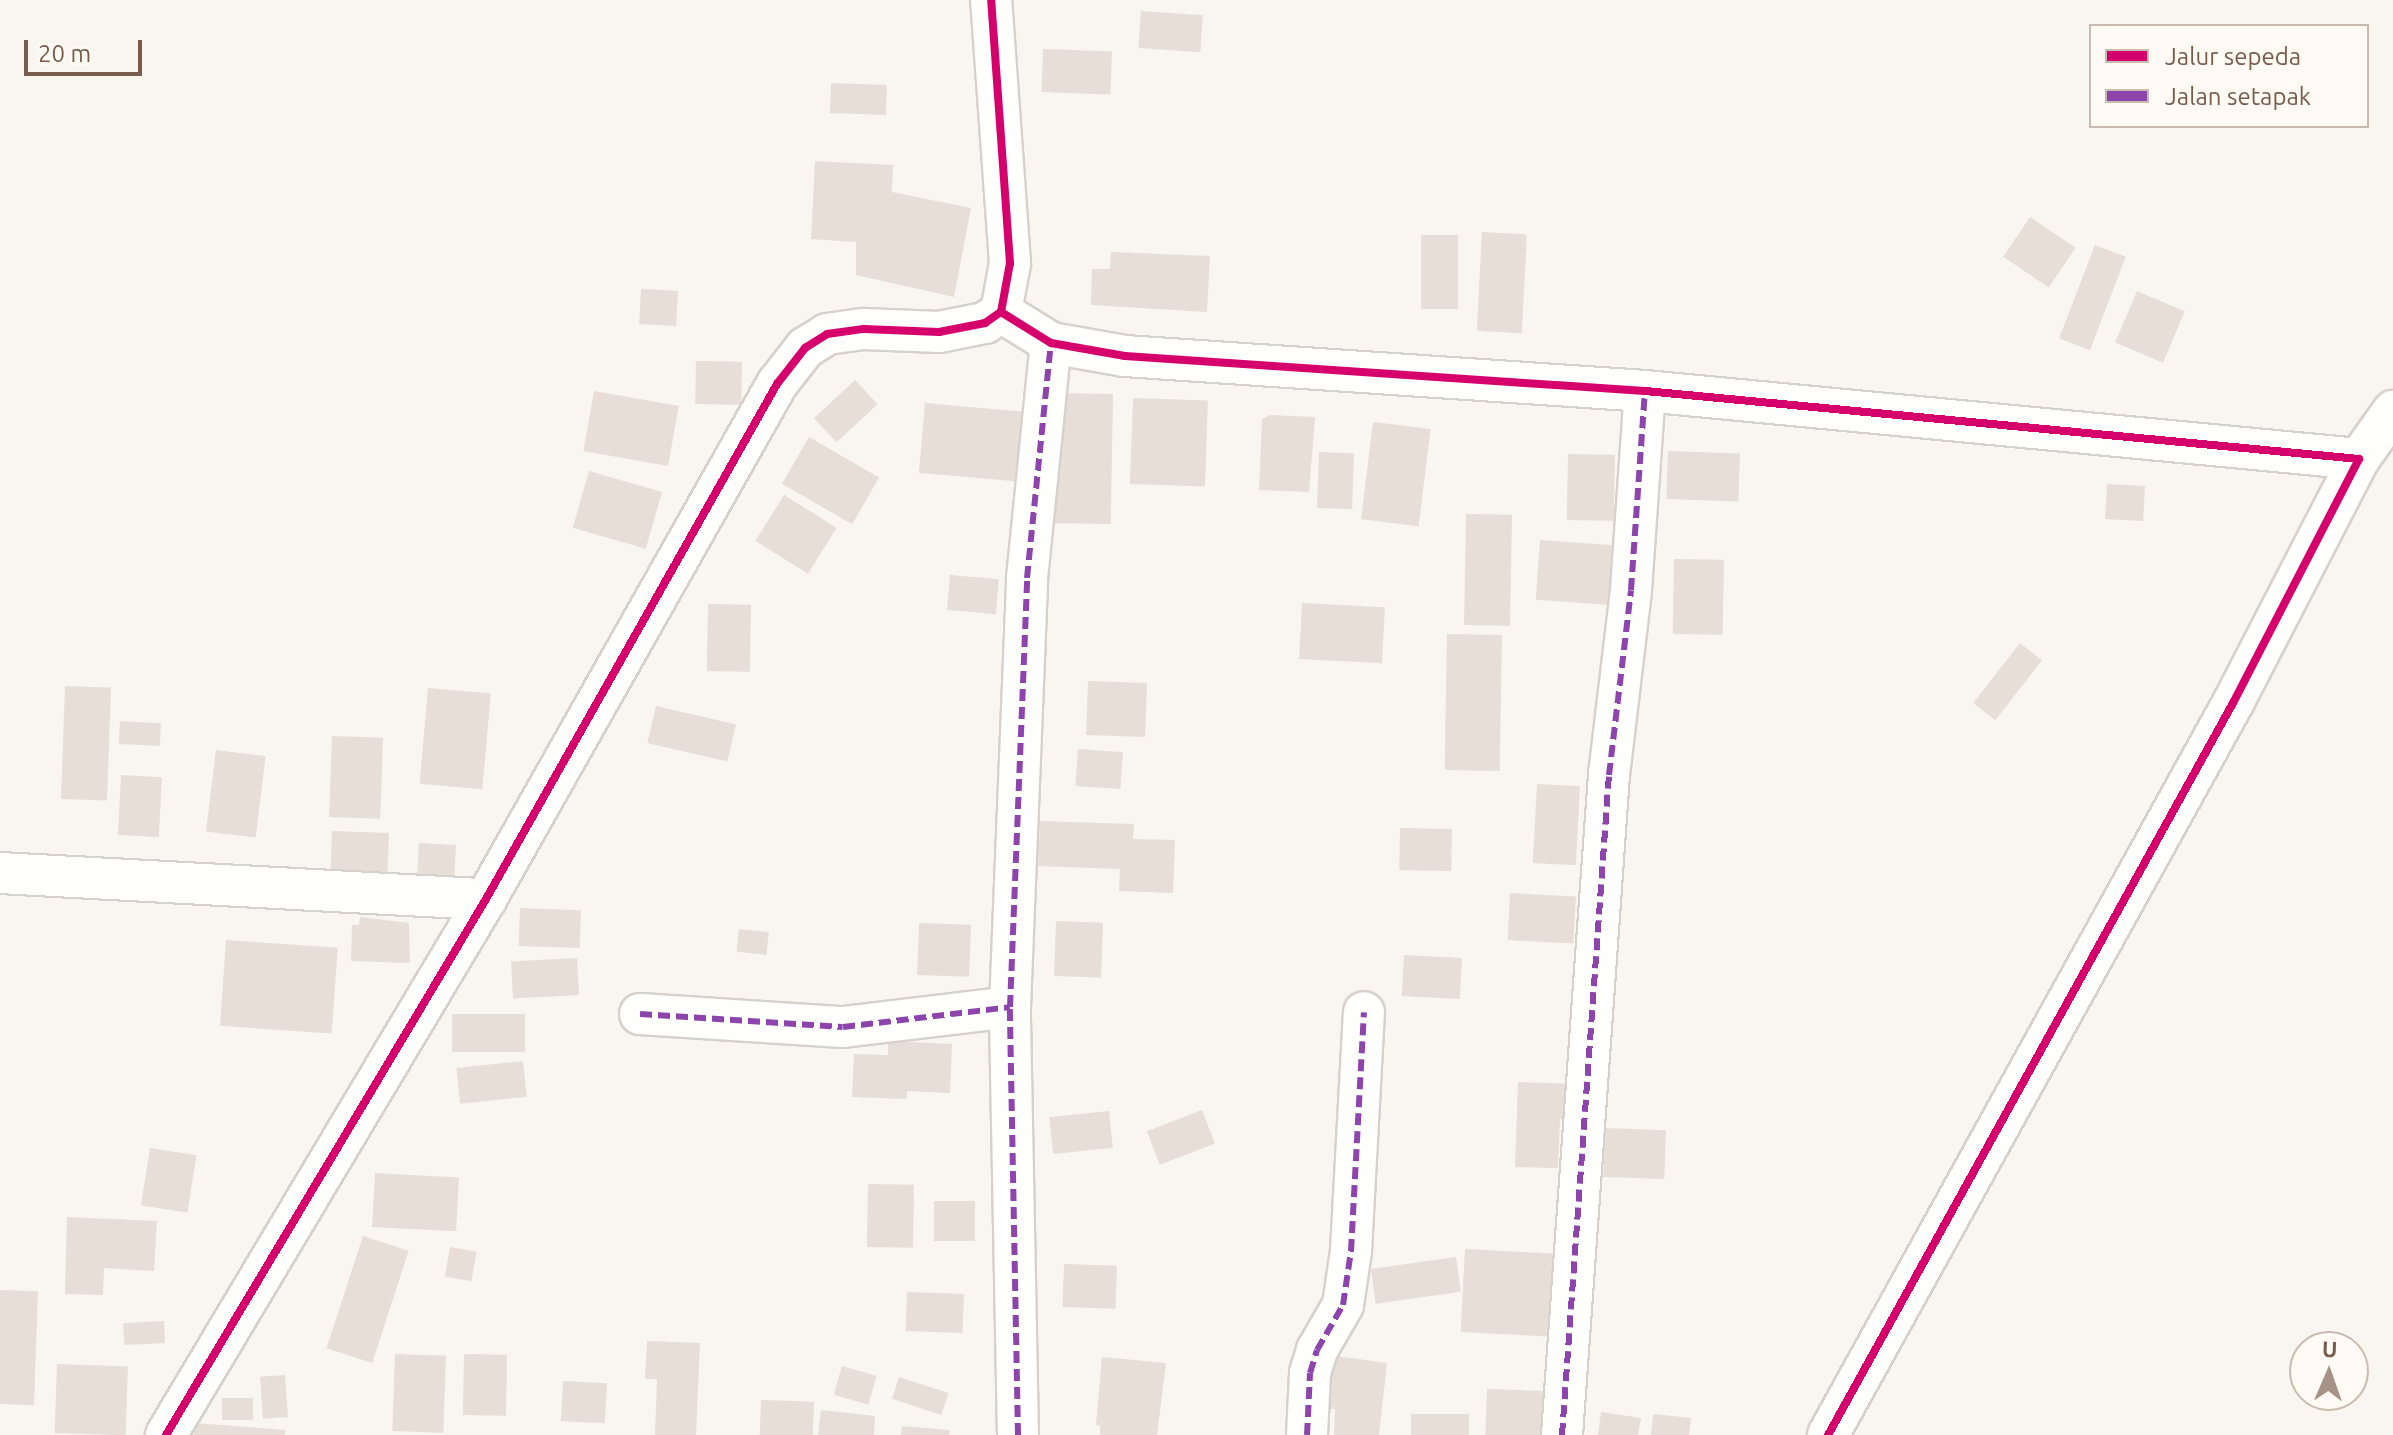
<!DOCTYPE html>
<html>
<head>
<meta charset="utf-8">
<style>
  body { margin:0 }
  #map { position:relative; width:2393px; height:1435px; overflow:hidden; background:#f9f5f0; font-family:Ubuntu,sans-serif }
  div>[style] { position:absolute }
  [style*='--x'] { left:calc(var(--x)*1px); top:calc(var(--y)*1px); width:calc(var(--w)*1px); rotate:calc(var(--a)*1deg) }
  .building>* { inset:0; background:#e6ded7; transform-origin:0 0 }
  .roads { filter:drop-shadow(2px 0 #d7d1cb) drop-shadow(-2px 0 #d7d1cb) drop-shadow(0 2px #d7d1cb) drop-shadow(0 -2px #d7d1cb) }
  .minor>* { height:40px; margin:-20px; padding:0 20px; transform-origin:20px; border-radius:20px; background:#fefefd }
  .quiet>* { height:6px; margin-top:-3px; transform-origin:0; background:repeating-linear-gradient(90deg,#8e44ad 0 12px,transparent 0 18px) }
  .cycleway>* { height:8px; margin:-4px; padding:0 4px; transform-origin:4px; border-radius:4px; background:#d6006c }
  span { translate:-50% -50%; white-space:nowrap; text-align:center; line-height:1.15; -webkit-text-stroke:8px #fffaf3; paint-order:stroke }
  .legend { position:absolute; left:2089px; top:24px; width:280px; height:104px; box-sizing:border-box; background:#fffaf3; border:2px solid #cabbb1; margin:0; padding:10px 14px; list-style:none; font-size:24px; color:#7a5c4d }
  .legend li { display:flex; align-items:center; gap:16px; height:40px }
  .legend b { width:40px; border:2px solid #cabbb1 }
  .north { position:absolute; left:2289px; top:1331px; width:80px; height:80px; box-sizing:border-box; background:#fffaf3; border:2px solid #cabbb1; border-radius:50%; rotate:2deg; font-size:22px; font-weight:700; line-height:32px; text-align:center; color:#7a5c4d }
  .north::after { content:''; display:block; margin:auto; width:28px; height:36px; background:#a69286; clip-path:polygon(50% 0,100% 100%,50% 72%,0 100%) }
  .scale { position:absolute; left:24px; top:40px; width:118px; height:36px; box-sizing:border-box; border:4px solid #7a5c4d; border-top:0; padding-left:10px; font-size:24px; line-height:28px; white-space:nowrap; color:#7a5c4d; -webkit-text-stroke:6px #fffaf3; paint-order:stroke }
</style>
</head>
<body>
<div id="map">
  <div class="building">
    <div style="left:1141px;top:11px;width:62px;height:37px;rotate:4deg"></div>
    <div style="left:1043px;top:49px;width:69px;height:43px;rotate:2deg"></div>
    <div style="left:831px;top:83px;width:56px;height:30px;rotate:2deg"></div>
    <div style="clip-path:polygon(815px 161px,893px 165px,892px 192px,971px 208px,954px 297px,856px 275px,856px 242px,811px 239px)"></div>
    <div style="left:2030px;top:217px;width:55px;height:48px;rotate:34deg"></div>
    <div style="left:1482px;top:232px;width:45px;height:99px;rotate:3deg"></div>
    <div style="left:1421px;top:235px;width:37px;height:74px"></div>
    <div style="left:2095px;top:245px;width:33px;height:100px;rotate:21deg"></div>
    <div style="clip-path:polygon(1111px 252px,1210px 256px,1207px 312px,1091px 305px,1092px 269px,1110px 269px)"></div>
    <div style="left:641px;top:289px;width:37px;height:35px;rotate:3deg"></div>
    <div style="left:2137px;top:291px;width:52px;height:56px;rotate:23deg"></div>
    <div style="left:696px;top:361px;width:46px;height:43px;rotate:1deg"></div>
    <div style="left:855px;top:380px;width:33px;height:56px;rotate:47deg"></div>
    <div style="left:594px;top:391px;width:86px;height:61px;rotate:10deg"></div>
    <div style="left:1049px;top:393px;width:64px;height:130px;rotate:1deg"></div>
    <div style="left:1133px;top:398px;width:75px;height:86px;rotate:2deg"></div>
    <div style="left:925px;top:403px;width:109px;height:70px;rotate:5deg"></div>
    <div style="clip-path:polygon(1270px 415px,1315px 417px,1309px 492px,1259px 490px,1262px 419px)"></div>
    <div style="left:1373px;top:422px;width:58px;height:98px;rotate:7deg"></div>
    <div style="left:809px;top:437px;width:81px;height:54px;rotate:30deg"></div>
    <div style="left:1668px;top:451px;width:72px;height:48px;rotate:2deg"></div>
    <div style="left:1319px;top:452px;width:35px;height:56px;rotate:2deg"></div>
    <div style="left:1568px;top:454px;width:47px;height:66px;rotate:1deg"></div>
    <div style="left:589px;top:471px;width:76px;height:59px;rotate:16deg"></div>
    <div style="left:2107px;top:484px;width:38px;height:35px;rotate:3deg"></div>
    <div style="left:784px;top:495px;width:62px;height:54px;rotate:32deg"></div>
    <div style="left:1466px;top:514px;width:46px;height:111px;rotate:1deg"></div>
    <div style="left:1540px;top:540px;width:78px;height:60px;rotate:4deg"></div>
    <div style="left:1674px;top:559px;width:50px;height:75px;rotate:1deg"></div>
    <div style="left:950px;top:575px;width:49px;height:35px;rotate:5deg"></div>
    <div style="left:1302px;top:603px;width:83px;height:56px;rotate:3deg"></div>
    <div style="left:708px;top:604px;width:43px;height:67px;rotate:1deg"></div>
    <div style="left:1447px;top:634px;width:55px;height:136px;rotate:1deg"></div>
    <div style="left:2020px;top:643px;width:28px;height:76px;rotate:38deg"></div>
    <div style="left:1088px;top:681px;width:59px;height:54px;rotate:2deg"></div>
    <div style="left:65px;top:686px;width:46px;height:113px;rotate:2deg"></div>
    <div style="left:428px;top:688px;width:63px;height:96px;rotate:5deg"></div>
    <div style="left:656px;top:706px;width:82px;height:38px;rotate:13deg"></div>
    <div style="left:120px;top:721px;width:41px;height:23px;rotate:3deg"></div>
    <div style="left:332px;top:736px;width:51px;height:81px;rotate:2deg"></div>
    <div style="left:1078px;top:749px;width:45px;height:37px;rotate:4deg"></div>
    <div style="left:216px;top:750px;width:50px;height:82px;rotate:7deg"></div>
    <div style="left:121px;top:775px;width:41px;height:60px;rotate:3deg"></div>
    <div style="left:1537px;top:784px;width:43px;height:79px;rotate:3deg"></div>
    <div style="clip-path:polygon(1040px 821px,1134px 824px,1133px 839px,1175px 840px,1173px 893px,1119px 891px,1120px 869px,1038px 866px)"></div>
    <div style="left:1400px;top:828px;width:52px;height:42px;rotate:1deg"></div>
    <div style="left:332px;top:831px;width:57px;height:39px;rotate:2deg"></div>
    <div style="left:419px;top:843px;width:37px;height:35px;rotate:3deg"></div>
    <div style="left:1510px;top:893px;width:66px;height:47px;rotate:3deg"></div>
    <div style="left:520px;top:908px;width:61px;height:38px;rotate:2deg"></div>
    <div style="clip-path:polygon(360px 917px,409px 923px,410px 963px,351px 961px,352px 925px,359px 925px)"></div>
    <div style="left:1056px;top:921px;width:47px;height:55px;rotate:2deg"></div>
    <div style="left:919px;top:923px;width:52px;height:52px;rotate:2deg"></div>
    <div style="left:739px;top:929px;width:30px;height:23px;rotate:6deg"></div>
    <div style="left:226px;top:940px;width:112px;height:86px;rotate:4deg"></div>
    <div style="left:1404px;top:955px;width:58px;height:41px;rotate:3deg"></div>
    <div style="left:577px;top:958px;width:37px;height:66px;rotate:87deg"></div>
    <div style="left:452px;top:1014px;width:73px;height:38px"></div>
    <div style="clip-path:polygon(888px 1041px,952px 1044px,950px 1093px,907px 1091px,907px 1099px,852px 1097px,854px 1054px,888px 1055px)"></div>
    <div style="left:523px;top:1061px;width:36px;height:67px;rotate:84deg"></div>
    <div style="clip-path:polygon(1518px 1082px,1577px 1084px,1576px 1120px,1560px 1119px,1558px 1168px,1515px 1167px)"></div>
    <div style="left:1202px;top:1110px;width:36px;height:59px;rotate:69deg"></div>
    <div style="left:1109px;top:1111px;width:37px;height:60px;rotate:84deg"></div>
    <div style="left:1605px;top:1128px;width:61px;height:49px;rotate:2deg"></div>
    <div style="left:150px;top:1148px;width:47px;height:58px;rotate:9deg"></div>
    <div style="left:375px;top:1173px;width:84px;height:54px;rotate:3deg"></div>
    <div style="left:868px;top:1184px;width:46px;height:63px;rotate:1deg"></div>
    <div style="left:975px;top:1201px;width:40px;height:41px;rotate:90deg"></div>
    <div style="clip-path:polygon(67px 1217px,157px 1221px,154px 1271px,104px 1268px,103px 1295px,65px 1294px)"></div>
    <div style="left:363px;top:1236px;width:48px;height:118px;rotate:18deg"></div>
    <div style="left:450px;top:1247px;width:27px;height:30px;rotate:10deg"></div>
    <div style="left:1465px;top:1249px;width:91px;height:83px;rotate:3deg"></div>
    <div style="left:1456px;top:1257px;width:35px;height:86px;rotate:82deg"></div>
    <div style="left:1064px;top:1264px;width:53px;height:43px;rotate:2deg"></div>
    <div style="left:0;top:1290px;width:38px;height:114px;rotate:2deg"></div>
    <div style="left:907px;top:1292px;width:57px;height:39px;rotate:2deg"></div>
    <div style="left:164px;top:1321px;width:22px;height:41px;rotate:87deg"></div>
    <div style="clip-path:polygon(647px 1341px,700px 1343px,696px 1435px,655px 1435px,657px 1379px,645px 1379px)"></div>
    <div style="left:395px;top:1354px;width:51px;height:77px;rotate:2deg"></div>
    <div style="left:464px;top:1354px;width:43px;height:61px;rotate:1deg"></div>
    <div style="clip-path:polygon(1321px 1354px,1387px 1363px,1379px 1435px,1334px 1435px,1335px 1409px,1313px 1407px)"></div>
    <div style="clip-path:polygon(1102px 1357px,1166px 1363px,1157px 1435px,1100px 1435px,1100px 1426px,1096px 1425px)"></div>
    <div style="left:57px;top:1364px;width:71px;height:69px;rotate:2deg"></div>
    <div style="left:842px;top:1366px;width:36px;height:30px;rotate:16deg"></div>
    <div style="left:285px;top:1375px;width:42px;height:25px;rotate:86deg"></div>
    <div style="left:899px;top:1377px;width:52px;height:23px;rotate:18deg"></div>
    <div style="left:563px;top:1381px;width:44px;height:40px;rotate:3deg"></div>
    <div style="left:1487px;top:1389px;width:56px;height:46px;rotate:2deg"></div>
    <div style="left:253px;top:1398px;width:22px;height:31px;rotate:90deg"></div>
    <div style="left:761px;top:1400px;width:53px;height:35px;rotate:2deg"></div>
    <div style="clip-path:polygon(821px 1410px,875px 1416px,874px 1435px,818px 1435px)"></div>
    <div style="clip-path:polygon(1601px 1412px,1641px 1418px,1638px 1435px,1598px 1435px)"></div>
    <div style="left:1411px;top:1414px;width:58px;height:21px"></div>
    <div style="clip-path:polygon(1653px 1414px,1691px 1418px,1689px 1435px,1651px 1435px)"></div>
    <div style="clip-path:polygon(195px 1423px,285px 1430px,285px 1435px,194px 1435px)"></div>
    <div style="clip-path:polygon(902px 1426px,950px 1430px,949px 1435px,901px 1435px)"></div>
  </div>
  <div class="roads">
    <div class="minor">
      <div style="--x:1001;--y:312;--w:59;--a:31.8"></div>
      <div style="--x:1051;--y:343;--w:75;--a:10"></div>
      <div style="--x:1125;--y:356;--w:521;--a:3.85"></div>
      <div style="--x:1645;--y:391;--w:717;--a:5.44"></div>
      <div style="--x:0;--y:873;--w:487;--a:3.1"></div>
      <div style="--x:640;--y:1014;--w:203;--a:3.7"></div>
      <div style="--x:843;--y:1027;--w:168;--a:-6.8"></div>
      <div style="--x:166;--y:1435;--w:624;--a:-59.16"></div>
      <div style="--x:486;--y:899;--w:592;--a:-60.53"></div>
      <div style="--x:777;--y:384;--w:46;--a:-52.1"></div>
      <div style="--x:805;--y:348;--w:26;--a:-32"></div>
      <div style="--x:827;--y:334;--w:37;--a:-8"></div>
      <div style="--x:864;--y:329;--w:75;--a:2.3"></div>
      <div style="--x:939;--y:332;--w:47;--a:-11.1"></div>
      <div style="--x:985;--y:323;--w:19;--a:-35"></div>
      <div style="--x:1001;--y:312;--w:50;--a:-79.6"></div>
      <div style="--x:1010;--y:263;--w:264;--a:-94.1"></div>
      <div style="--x:1018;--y:1435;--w:428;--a:-91.1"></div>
      <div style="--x:1010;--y:1007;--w:429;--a:-87.7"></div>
      <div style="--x:1027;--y:578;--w:236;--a:-84.2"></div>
      <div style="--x:1307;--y:1435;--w:62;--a:-87.2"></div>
      <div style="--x:1310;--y:1373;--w:24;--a:-73"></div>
      <div style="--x:1317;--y:1350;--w:52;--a:-60"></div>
      <div style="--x:1343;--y:1305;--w:55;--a:-81.6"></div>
      <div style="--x:1351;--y:1251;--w:239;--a:-86.9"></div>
      <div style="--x:1562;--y:1435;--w:662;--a:-85.93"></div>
      <div style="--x:1609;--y:775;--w:186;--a:-83.2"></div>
      <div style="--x:1631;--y:590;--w:199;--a:-86"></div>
      <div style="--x:1828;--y:1435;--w:837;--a:-61.05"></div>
      <div style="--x:2233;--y:703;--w:275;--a:-62.7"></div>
      <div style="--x:2359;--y:459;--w:59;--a:-54.7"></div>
    </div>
  </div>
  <div class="quiet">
    <div style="--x:640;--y:1014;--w:203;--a:3.7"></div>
    <div style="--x:843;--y:1027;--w:168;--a:-6.8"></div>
    <div style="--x:1018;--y:1435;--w:428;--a:-91.1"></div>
    <div style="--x:1010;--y:1007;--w:429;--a:-87.7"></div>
    <div style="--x:1027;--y:578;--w:236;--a:-84.2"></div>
    <div style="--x:1307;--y:1435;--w:62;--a:-87.2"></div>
    <div style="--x:1310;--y:1373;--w:24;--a:-73"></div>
    <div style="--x:1317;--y:1350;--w:52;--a:-60"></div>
    <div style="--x:1343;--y:1305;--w:55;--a:-81.6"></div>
    <div style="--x:1351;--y:1251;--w:239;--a:-86.9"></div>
    <div style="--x:1562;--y:1435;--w:662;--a:-85.93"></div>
    <div style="--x:1609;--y:775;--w:186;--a:-83.2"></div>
    <div style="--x:1631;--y:590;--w:199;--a:-86"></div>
  </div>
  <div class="cycleway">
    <div style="--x:1001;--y:312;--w:59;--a:31.8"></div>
    <div style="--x:1051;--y:343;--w:75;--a:10"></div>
    <div style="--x:1125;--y:356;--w:521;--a:3.85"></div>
    <div style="--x:1645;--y:391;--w:717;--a:5.44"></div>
    <div style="--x:2359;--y:459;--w:275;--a:117.3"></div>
    <div style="--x:2233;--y:703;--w:837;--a:118.95"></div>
    <div style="--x:166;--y:1435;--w:624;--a:-59.16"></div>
    <div style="--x:486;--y:899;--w:592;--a:-60.53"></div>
    <div style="--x:777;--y:384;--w:46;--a:-52.1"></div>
    <div style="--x:805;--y:348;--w:26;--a:-32"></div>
    <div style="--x:827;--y:334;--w:37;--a:-8"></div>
    <div style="--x:864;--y:329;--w:75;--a:2.3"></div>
    <div style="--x:939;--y:332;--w:47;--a:-11.1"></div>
    <div style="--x:985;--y:323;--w:19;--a:-35"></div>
    <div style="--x:1001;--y:312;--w:50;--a:-79.6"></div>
    <div style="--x:1010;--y:263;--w:264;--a:-94.1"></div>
  </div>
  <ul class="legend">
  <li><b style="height:10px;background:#d6006c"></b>Jalur sepeda</li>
  <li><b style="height:10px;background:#8e44ad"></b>Jalan setapak</li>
  </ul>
  <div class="north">U</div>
  <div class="scale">20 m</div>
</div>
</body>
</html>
